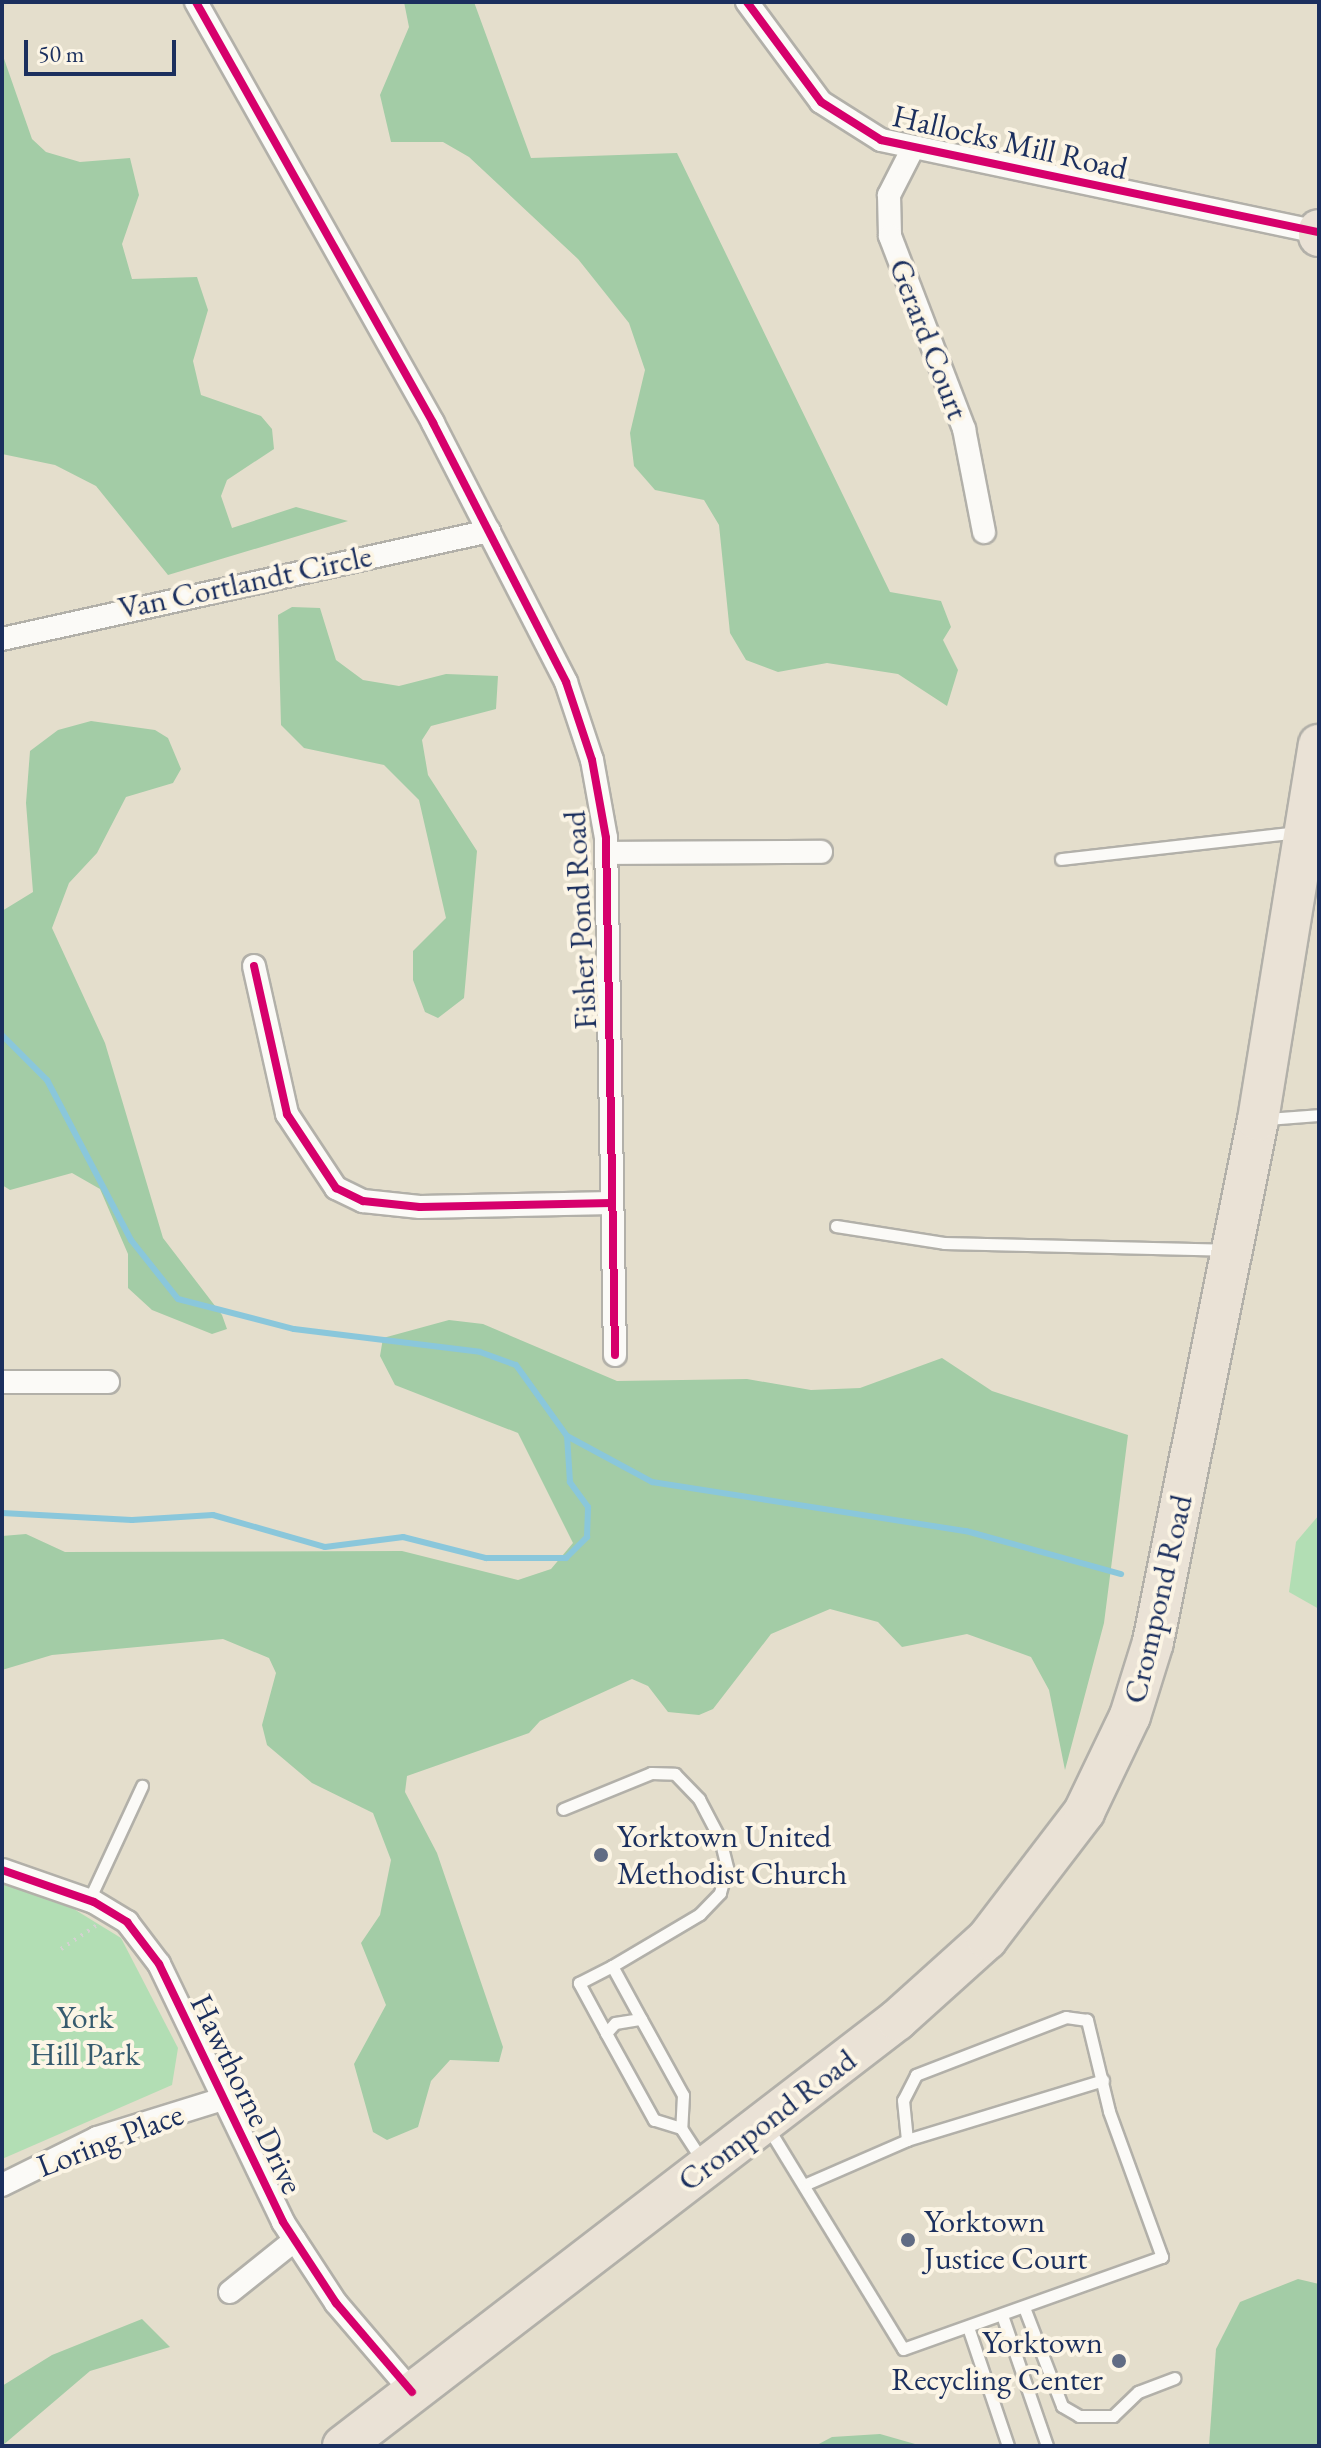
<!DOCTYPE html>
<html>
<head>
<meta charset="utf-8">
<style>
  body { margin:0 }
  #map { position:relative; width:1321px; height:2448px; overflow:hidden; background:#e4decc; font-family:"EB Garamond",serif }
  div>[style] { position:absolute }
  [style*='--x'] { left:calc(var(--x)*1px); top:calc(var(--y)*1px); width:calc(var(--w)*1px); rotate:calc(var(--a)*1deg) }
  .green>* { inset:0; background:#b2deb4 }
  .forest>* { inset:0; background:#a3cca6 }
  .stream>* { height:6px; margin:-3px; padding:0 3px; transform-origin:3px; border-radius:3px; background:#8ac7db }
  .path>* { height:4px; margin-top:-2px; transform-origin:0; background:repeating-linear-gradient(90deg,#d3d2d0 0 2px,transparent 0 8px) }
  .roads { filter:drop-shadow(2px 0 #b2b0a9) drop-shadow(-2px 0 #b2b0a9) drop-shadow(0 2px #b2b0a9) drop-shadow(0 -2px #b2b0a9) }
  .lane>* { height:11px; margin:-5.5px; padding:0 5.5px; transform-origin:5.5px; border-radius:5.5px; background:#fbfaf7 }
  .street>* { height:22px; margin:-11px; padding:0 11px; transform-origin:11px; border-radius:11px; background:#fbfaf7 }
  .highway>* { height:40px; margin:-20px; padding:0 20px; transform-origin:20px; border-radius:20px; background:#eae2d6 }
  .cycleway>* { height:8px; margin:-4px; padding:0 4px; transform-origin:4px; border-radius:4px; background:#d6006c }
  .dots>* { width:22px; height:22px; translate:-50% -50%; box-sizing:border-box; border:4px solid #fcf5e5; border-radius:50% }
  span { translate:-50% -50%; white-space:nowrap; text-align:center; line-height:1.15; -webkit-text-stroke:8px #fcf5e5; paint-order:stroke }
  .street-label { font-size:32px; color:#1b2f5e }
  .poi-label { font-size:32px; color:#1b2f5e }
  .left { translate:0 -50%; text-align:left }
  .right { translate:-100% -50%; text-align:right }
  .park-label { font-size:32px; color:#365b6f }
  .frame { position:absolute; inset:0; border:4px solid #1b2f5e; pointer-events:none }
  .scale { position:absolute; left:24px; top:40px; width:152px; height:36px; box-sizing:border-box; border:4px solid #1b2f5e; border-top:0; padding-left:10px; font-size:24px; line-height:28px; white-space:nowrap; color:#1b2f5e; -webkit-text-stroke:6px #fcf5e5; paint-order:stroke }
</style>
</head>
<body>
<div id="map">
  <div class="green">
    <div style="clip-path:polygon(1319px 1515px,1319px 1609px,1289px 1592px,1296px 1542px)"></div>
    <div style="clip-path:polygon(2px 1884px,51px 1895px,121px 1938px,178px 2048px,172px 2085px,2px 2159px)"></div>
  </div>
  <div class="forest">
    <div style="clip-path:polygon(404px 2px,474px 2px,531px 158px,677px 153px,890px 592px,941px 601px,951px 627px,943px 640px,958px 670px,947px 706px,898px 674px,827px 663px,778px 672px,746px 660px,730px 633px,719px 525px,704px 500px,655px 490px,634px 466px,630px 433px,645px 370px,629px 323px,578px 259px,469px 157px,443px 142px,391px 142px,380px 95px,409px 27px)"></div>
    <div style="clip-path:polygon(2px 53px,32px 139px,46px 152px,80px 162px,130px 158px,139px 195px,122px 244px,132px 279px,197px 277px,208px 310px,193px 361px,201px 395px,261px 416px,272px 429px,274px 449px,227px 480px,221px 496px,232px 528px,296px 507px,348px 521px,168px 575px,96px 486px,55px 465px,2px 454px)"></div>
    <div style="clip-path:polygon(292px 607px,320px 608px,336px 660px,363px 680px,399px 686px,446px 674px,498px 676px,496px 709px,431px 726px,422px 740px,428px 775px,477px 851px,464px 998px,438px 1018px,425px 1012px,413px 980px,413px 951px,446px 918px,419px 800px,384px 765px,304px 748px,281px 725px,278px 615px)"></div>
    <div style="clip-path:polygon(91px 721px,155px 730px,168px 738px,181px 769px,173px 783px,126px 797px,97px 853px,69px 883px,52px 928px,105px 1043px,163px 1238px,222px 1315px,227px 1329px,212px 1334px,152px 1310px,128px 1288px,128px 1254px,100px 1189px,72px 1173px,10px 1190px,2px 1185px,2px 911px,33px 892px,26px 803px,30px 751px,58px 730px)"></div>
    <div style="clip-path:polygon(449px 1320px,483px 1324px,617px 1381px,747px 1379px,811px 1390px,860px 1388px,942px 1358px,992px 1391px,1128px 1435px,1104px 1623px,1065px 1770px,1049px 1690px,1031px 1657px,967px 1634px,902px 1647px,878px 1622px,830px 1609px,771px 1634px,713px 1709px,699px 1715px,668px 1712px,648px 1686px,632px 1679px,540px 1721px,529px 1733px,407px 1776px,405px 1792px,437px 1853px,503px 2047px,499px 2062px,450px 2060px,431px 2081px,418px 2127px,387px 2140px,373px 2132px,354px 2064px,386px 2005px,361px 1943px,380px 1915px,391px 1860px,373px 1813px,312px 1783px,267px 1745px,262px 1725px,276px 1673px,269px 1658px,223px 1639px,52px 1655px,2px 1670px,2px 1536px,26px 1534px,65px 1552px,402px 1551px,518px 1580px,551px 1569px,573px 1543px,518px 1433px,395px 1385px,380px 1356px,383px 1338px)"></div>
    <div style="clip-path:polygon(1298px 2279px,1319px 2284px,1319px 2446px,1209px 2446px,1216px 2349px,1240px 2302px)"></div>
    <div style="clip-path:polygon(142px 2319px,170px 2347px,90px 2371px,2px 2446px,2px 2386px,52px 2355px)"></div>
    <div style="clip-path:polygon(880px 2434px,922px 2446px,815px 2446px,832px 2437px)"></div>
  </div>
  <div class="stream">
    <div style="--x:2;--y:1035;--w:64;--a:45"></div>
    <div style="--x:47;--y:1080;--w:181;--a:62.3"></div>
    <div style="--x:131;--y:1240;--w:75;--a:51.5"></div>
    <div style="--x:178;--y:1299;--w:120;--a:14.5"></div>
    <div style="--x:294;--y:1329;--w:187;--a:7"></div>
    <div style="--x:480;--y:1352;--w:38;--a:20"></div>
    <div style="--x:516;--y:1365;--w:87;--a:54.3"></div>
    <div style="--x:567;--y:1436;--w:97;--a:28.4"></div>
    <div style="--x:652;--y:1482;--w:318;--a:8.9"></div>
    <div style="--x:966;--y:1531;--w:161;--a:15.5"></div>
    <div style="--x:2;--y:1513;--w:130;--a:3.1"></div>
    <div style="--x:132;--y:1520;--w:81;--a:-3.5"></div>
    <div style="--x:213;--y:1515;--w:116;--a:15.9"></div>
    <div style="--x:325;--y:1547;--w:79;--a:-7.3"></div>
    <div style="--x:403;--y:1537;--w:86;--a:14.2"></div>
    <div style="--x:486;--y:1558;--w:80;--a:0"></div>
    <div style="--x:566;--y:1558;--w:30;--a:-45"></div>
    <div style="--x:587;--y:1537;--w:30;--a:-88"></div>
    <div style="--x:588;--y:1507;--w:31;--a:-126"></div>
    <div style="--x:570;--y:1482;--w:46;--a:-93.7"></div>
  </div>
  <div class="path">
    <div style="--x:61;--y:1949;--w:43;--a:-33.7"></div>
  </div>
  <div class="roads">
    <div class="lane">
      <div style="--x:1061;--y:859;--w:240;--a:-6.5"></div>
      <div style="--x:1266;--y:1119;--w:53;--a:-4.3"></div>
      <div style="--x:836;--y:1226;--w:109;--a:8.9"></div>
      <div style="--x:944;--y:1243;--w:281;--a:1.4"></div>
      <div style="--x:563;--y:1809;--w:95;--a:-22.2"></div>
      <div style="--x:651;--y:1773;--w:24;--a:2"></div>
      <div style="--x:675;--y:1774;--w:35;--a:46"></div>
      <div style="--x:699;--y:1799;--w:45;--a:62.3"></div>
      <div style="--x:720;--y:1839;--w:30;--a:76"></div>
      <div style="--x:727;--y:1868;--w:26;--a:106"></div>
      <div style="--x:720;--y:1893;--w:29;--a:134"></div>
      <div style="--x:700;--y:1914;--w:102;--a:149.4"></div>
      <div style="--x:612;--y:1966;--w:60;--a:61.3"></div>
      <div style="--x:89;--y:1900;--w:126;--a:-65.1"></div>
      <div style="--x:606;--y:2033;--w:57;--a:-118.4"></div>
      <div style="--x:579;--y:1983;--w:37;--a:-27"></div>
      <div style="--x:767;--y:2126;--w:261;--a:58.6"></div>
      <div style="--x:903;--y:2349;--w:275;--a:-19.6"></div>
      <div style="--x:1162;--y:2257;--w:155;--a:-110"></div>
      <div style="--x:1109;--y:2111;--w:94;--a:-103.6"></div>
      <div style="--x:1087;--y:2020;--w:21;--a:-172"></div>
      <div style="--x:1066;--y:2017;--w:161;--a:158.9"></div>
      <div style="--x:916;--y:2075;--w:28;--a:117"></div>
      <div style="--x:903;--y:2100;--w:40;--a:84.3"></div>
      <div style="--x:681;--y:2128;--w:28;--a:-163"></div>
      <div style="--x:654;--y:2120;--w:99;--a:-118.9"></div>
      <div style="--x:606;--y:2033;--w:13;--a:-48"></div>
      <div style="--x:615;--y:2023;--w:26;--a:-9"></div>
      <div style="--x:641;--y:2019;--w:87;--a:61.1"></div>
      <div style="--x:683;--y:2095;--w:33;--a:93"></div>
      <div style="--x:681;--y:2128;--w:38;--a:57"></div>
      <div style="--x:806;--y:2184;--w:110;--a:-23.5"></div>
      <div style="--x:907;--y:2140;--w:205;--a:-17"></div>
      <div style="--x:1025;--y:2310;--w:103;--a:68.9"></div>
      <div style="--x:1062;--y:2406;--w:20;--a:30"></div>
      <div style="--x:1079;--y:2416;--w:34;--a:0"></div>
      <div style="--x:1113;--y:2416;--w:35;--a:-44"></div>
      <div style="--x:1138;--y:2392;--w:39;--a:-21"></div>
      <div style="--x:1003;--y:2318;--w:135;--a:71"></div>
      <div style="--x:969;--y:2330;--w:122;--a:71.4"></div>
    </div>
    <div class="street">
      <div style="--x:196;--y:2;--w:483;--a:60.6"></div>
      <div style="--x:433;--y:423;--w:291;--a:62.8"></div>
      <div style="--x:566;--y:682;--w:82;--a:71.6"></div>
      <div style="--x:592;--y:760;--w:79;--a:79.8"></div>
      <div style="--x:606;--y:838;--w:517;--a:89"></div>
      <div style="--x:747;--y:2;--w:124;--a:53.5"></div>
      <div style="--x:821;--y:102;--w:71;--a:32.3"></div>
      <div style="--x:881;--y:140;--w:448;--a:11.9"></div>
      <div style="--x:912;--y:150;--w:51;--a:117.1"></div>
      <div style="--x:889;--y:195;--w:41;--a:88.6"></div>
      <div style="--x:890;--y:236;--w:207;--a:69"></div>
      <div style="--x:964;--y:429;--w:105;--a:79"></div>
      <div style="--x:2;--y:639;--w:499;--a:-12.5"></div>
      <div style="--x:606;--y:853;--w:215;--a:-0.3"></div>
      <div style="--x:254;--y:966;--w:152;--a:77.4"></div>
      <div style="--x:287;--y:1114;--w:89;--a:56.5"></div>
      <div style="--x:336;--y:1188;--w:30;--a:26"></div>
      <div style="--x:363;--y:1201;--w:57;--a:6"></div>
      <div style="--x:420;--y:1207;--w:192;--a:-1.2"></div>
      <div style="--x:2;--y:1382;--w:106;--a:0"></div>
      <div style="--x:2;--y:1870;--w:97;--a:19.2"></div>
      <div style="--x:94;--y:1902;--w:39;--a:31"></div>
      <div style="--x:127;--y:1922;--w:53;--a:52.7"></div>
      <div style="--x:159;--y:1964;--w:286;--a:64.3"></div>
      <div style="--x:283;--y:2222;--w:97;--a:56.8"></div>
      <div style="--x:336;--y:2303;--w:117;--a:49.5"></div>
      <div style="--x:2;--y:2185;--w:106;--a:-26.3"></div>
      <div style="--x:97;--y:2138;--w:129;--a:-17.2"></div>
      <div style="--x:230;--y:2292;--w:83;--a:-38.7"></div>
    </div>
    <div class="highway">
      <div style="--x:1319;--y:230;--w:6;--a:90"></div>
      <div style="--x:343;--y:2446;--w:699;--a:-37.56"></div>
      <div style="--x:897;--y:2020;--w:121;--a:-42"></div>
      <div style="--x:987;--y:1939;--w:160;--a:-52.6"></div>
      <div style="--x:1084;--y:1812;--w:106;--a:-64.4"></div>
      <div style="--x:1130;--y:1716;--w:77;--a:-72.7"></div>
      <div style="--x:1153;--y:1642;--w:532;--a:-78.63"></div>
      <div style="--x:1258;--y:1120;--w:380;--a:-80.8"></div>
    </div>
  </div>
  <div class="cycleway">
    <div style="--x:196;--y:2;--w:483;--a:60.6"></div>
    <div style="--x:433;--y:423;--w:291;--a:62.8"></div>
    <div style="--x:566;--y:682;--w:82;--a:71.6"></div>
    <div style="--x:592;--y:760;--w:79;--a:79.8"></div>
    <div style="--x:606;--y:838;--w:517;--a:89"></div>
    <div style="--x:747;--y:2;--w:124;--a:53.5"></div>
    <div style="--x:821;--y:102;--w:71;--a:32.3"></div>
    <div style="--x:881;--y:140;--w:448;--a:11.9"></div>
    <div style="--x:254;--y:966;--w:152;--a:77.4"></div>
    <div style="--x:287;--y:1114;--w:89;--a:56.5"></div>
    <div style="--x:336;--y:1188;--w:30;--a:26"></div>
    <div style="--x:363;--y:1201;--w:57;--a:6"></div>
    <div style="--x:420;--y:1207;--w:192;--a:-1.2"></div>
    <div style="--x:2;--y:1870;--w:97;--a:19.2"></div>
    <div style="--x:94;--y:1902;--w:39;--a:31"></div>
    <div style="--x:127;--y:1922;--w:53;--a:52.7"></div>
    <div style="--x:159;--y:1964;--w:286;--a:64.3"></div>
    <div style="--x:283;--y:2222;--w:97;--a:56.8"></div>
    <div style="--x:336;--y:2303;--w:117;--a:49.5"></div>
  </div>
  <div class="dots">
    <div style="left:601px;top:1855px;background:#616c84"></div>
    <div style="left:908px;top:2240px;background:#616c84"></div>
    <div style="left:1119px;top:2361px;background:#616c84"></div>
  </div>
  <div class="street-label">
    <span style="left:1010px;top:142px;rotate:13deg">Hallocks Mill Road</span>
    <span style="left:929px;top:339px;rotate:69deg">Gerard Court</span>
    <span style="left:245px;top:582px;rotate:-12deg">Van Cortlandt Circle</span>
    <span style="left:580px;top:920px;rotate:-93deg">Fisher Pond Road</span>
    <span style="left:1158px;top:1599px;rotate:-77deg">Crompond Road</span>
    <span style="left:247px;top:2094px;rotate:64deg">Hawthorne Drive</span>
    <span style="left:767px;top:2120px;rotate:-37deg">Crompond Road</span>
    <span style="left:110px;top:2140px;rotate:-21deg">Loring Place</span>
  </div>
  <div class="poi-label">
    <span class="left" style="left:617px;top:1855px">Yorktown United<br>Methodist Church</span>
    <span class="left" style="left:924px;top:2240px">Yorktown<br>Justice Court</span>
    <span class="right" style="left:1103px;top:2361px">Yorktown<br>Recycling Center</span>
  </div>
  <div class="park-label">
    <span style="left:85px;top:2036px">York<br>Hill Park</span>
  </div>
  <div class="frame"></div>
  <div class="scale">50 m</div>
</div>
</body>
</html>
